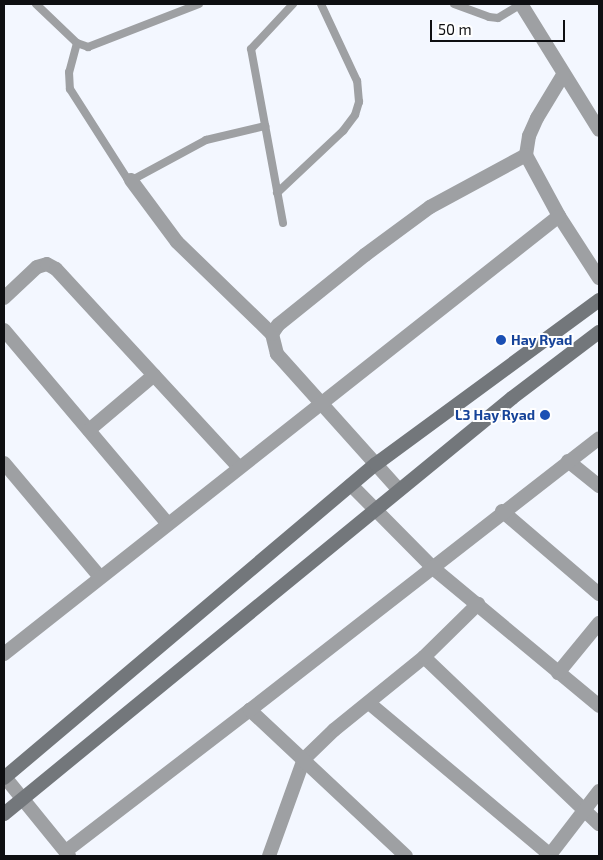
<!DOCTYPE html>
<html>
<head>
<meta charset="utf-8">
<style>
  body { margin:0 }
  #map { position:relative; width:603px; height:860px; overflow:hidden; background:#f3f7ff; font-family:"Exo 2",sans-serif }
  div>[style] { position:absolute }
  [style*='--x'] { left:calc(var(--x)*1px); top:calc(var(--y)*1px); width:calc(var(--w)*1px); rotate:calc(var(--a)*1deg) }
  .service>* { height:8px; margin:-4px; padding:0 4px; transform-origin:4px; border-radius:4px; background:#9ea0a3 }
  .minor>* { height:14px; margin:-7px; padding:0 7px; transform-origin:7px; border-radius:7px; background:#9ea0a3 }
  .secondary>* { height:14px; margin:-7px; padding:0 7px; transform-origin:7px; border-radius:7px; background:#73777b }
  .dots>* { width:14px; height:14px; translate:-50% -50%; box-sizing:border-box; border:2px solid #fff; border-radius:50% }
  span { translate:-50% -50%; white-space:nowrap; text-align:center; line-height:1.15; -webkit-text-stroke:4px #fff; paint-order:stroke }
  .transit-label { font-size:14px; color:#164399; font-weight:700 }
  .left { translate:0 -50%; text-align:left }
  .right { translate:-100% -50%; text-align:right }
  .frame { position:absolute; inset:0; border:5px solid #0e0f12; pointer-events:none }
  .scale { position:absolute; left:430px; top:20px; width:135px; height:22px; box-sizing:border-box; border:2px solid #0e0f12; border-top:0; padding-left:6px; font-size:15px; line-height:18px; white-space:nowrap; color:#0e0f12; -webkit-text-stroke:4px #fff; paint-order:stroke }
</style>
</head>
<body>
<div id="map">
  <div class="service">
    <div style="--x:36;--y:4;--w:57;--a:43.6"></div>
    <div style="--x:77;--y:43;--w:12;--a:20"></div>
    <div style="--x:88;--y:47;--w:119;--a:-21.2"></div>
    <div style="--x:454;--y:4;--w:37;--a:20"></div>
    <div style="--x:489;--y:17;--w:9;--a:6"></div>
    <div style="--x:498;--y:18;--w:27;--a:-31"></div>
    <div style="--x:77;--y:43;--w:30;--a:105"></div>
    <div style="--x:69;--y:72;--w:17;--a:87"></div>
    <div style="--x:70;--y:89;--w:106;--a:57.4"></div>
    <div style="--x:127;--y:178;--w:7;--a:8"></div>
    <div style="--x:134;--y:179;--w:82;--a:-28.4"></div>
    <div style="--x:206;--y:140;--w:61;--a:-13.3"></div>
    <div style="--x:277;--y:193;--w:91;--a:-43.2"></div>
    <div style="--x:343;--y:131;--w:20;--a:-53"></div>
    <div style="--x:355;--y:115;--w:14;--a:-73"></div>
    <div style="--x:359;--y:102;--w:21;--a:-95"></div>
    <div style="--x:357;--y:81;--w:85;--a:-115.1"></div>
    <div style="--x:283;--y:223;--w:177;--a:-100.4"></div>
    <div style="--x:251;--y:49;--w:62;--a:-47"></div>
  </div>
  <div class="minor">
    <div style="--x:521;--y:4;--w:148;--a:58.2"></div>
    <div style="--x:563;--y:75;--w:50;--a:121.2"></div>
    <div style="--x:537;--y:118;--w:20;--a:114"></div>
    <div style="--x:529;--y:136;--w:19;--a:99"></div>
    <div style="--x:526;--y:155;--w:69;--a:61.6"></div>
    <div style="--x:559;--y:216;--w:74;--a:57.2"></div>
    <div style="--x:131;--y:180;--w:77;--a:53.4"></div>
    <div style="--x:177;--y:242;--w:132;--a:44.1"></div>
    <div style="--x:4;--y:298;--w:45;--a:-43.2"></div>
    <div style="--x:37;--y:267;--w:10;--a:-17"></div>
    <div style="--x:47;--y:264;--w:10;--a:29"></div>
    <div style="--x:56;--y:269;--w:270;--a:47.3"></div>
    <div style="--x:4;--y:330;--w:254;--a:49.8"></div>
    <div style="--x:89;--y:430;--w:85;--a:-40.2"></div>
    <div style="--x:568;--y:461;--w:40;--a:39"></div>
    <div style="--x:4;--y:463;--w:149;--a:49.9"></div>
    <div style="--x:351;--y:485;--w:117;--a:45.3"></div>
    <div style="--x:433;--y:568;--w:216;--a:39.7"></div>
    <div style="--x:399;--y:490;--w:183;--a:-131.9"></div>
    <div style="--x:277;--y:354;--w:21;--a:-104"></div>
    <div style="--x:272;--y:334;--w:11;--a:-56"></div>
    <div style="--x:278;--y:325;--w:112;--a:-38.8"></div>
    <div style="--x:365;--y:255;--w:81;--a:-36.4"></div>
    <div style="--x:430;--y:207;--w:109;--a:-28.4"></div>
    <div style="--x:502;--y:511;--w:128;--a:40.6"></div>
    <div style="--x:4;--y:654;--w:707;--a:-38.28"></div>
    <div style="--x:424;--y:657;--w:242;--a:43.7"></div>
    <div style="--x:558;--y:673;--w:65;--a:-50.6"></div>
    <div style="--x:369;--y:703;--w:236;--a:40"></div>
    <div style="--x:4;--y:776;--w:103;--a:50.9"></div>
    <div style="--x:66;--y:851;--w:232;--a:-37.5"></div>
    <div style="--x:269;--y:856;--w:103;--a:-70.2"></div>
    <div style="--x:304;--y:759;--w:42;--a:-44"></div>
    <div style="--x:334;--y:730;--w:116;--a:-39"></div>
    <div style="--x:424;--y:657;--w:76;--a:-44.5"></div>
    <div style="--x:406;--y:856;--w:214;--a:-136.9"></div>
    <div style="--x:250;--y:710;--w:442;--a:-37.9"></div>
    <div style="--x:549;--y:856;--w:82;--a:-52.4"></div>
  </div>
  <div class="secondary">
    <div style="--x:4;--y:778;--w:487;--a:-40.2"></div>
    <div style="--x:376;--y:464;--w:277;--a:-36.3"></div>
    <div style="--x:4;--y:814;--w:657;--a:-39.31"></div>
    <div style="--x:512;--y:398;--w:109;--a:-37.2"></div>
  </div>
  <div class="dots">
    <div style="left:501px;top:340px;background:#1a4fb4"></div>
    <div style="left:545px;top:415px;background:#1a4fb4"></div>
  </div>
  <div class="transit-label">
    <span class="left" style="left:511px;top:340px">Hay Ryad</span>
    <span class="right" style="left:535px;top:415px">L3 Hay Ryad</span>
  </div>
  <div class="frame"></div>
  <div class="scale">50 m</div>
</div>
</body>
</html>
